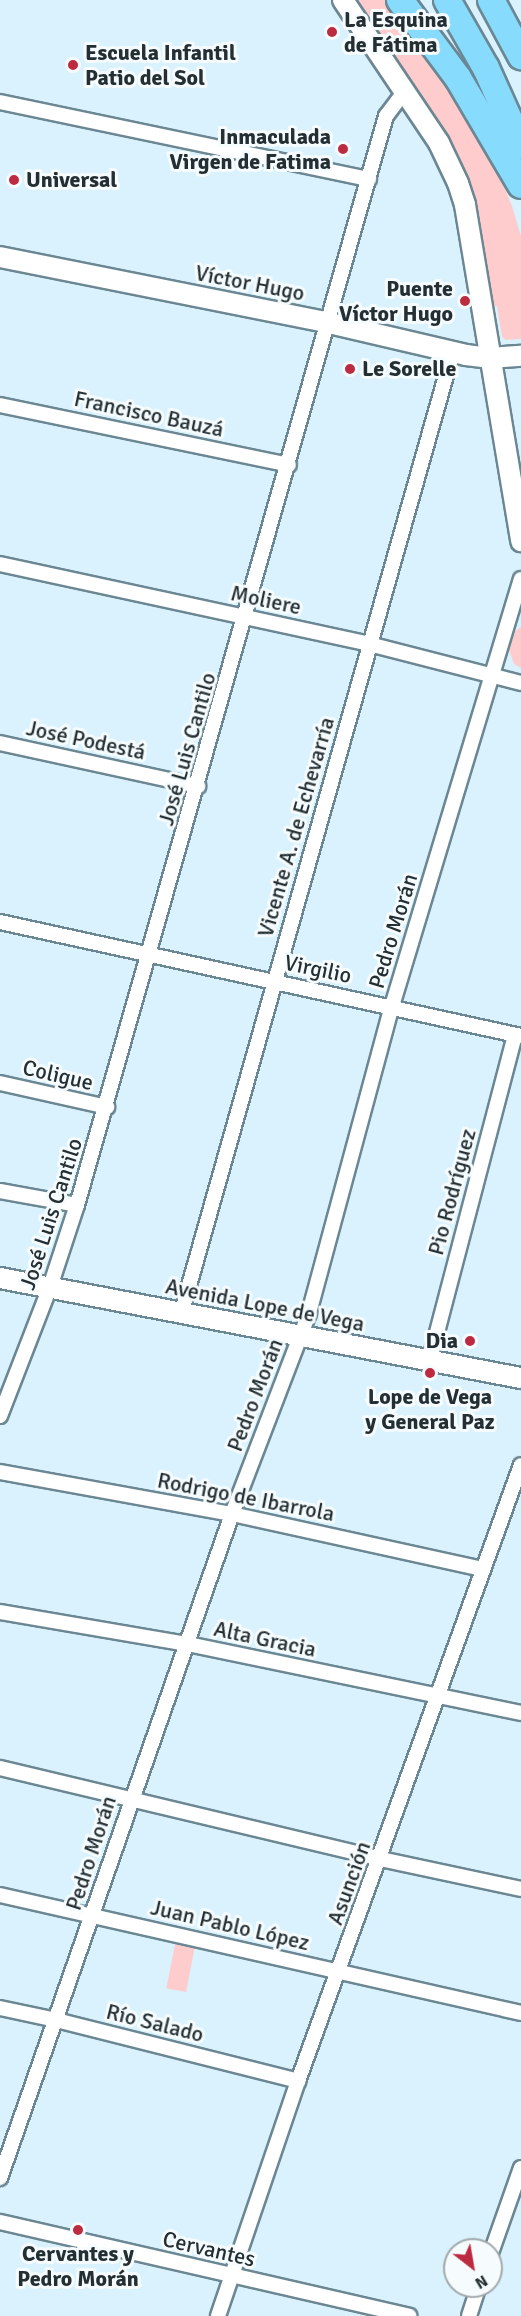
<!DOCTYPE html>
<html>
<head>
<meta charset="utf-8">
<style>
  body { margin:0 }
  #map { position:relative; width:521px; height:2316px; overflow:hidden; background:#daf2fd; font-family:Signika,sans-serif }
  div>[style] { position:absolute }
  [style*='--x'] { left:calc(var(--x)*1px); top:calc(var(--y)*1px); width:calc(var(--w)*1px); rotate:calc(var(--a)*1deg) }
  .green>* { inset:0; background:#fecccc; transform-origin:0 0 }
  .roads { filter:drop-shadow(2px 0 #6b8793) drop-shadow(-2px 0 #6b8793) drop-shadow(0 2px #6b8793) drop-shadow(0 -2px #6b8793) }
  .street>* { height:14px; margin:-7px; padding:0 7px; transform-origin:7px; border-radius:7px; background:#fff }
  .secondary>* { height:20px; margin:-10px; padding:0 10px; transform-origin:10px; border-radius:10px; background:#fff }
  .highway>* { height:26px; margin:-13px; padding:0 13px; transform-origin:13px; border-radius:13px; background:#87dbfd }
  .dots>* { width:16px; height:16px; translate:-50% -50%; box-sizing:border-box; border:3px solid #f6fcfe; border-radius:50% }
  span { translate:-50% -50%; white-space:nowrap; text-align:center; line-height:1.15; -webkit-text-stroke:6px #f6fcfe; paint-order:stroke }
  .poi-label { font-size:22px; color:#242f34; font-weight:700 }
  .left { translate:0 -50%; text-align:left }
  .right { translate:-100% -50%; text-align:right }
  .street-label { font-size:22px; color:#242f34 }
  .north { position:absolute; left:443px; top:2238px; width:60px; height:60px; box-sizing:border-box; background:#f6fcfe; border:2px solid #a2aaad; border-radius:50%; rotate:149deg; font-size:16px; font-weight:700; line-height:24px; text-align:center; color:#242f34 }
  .north::after { content:''; display:block; margin:auto; width:21px; height:27px; background:#bc2b3f; clip-path:polygon(50% 0,100% 100%,50% 72%,0 100%) }
</style>
</head>
<body>
<div id="map">
  <div class="green">
    <div style="clip-path:polygon(354px 0,385px 0,423px 48px,486px 143px,512px 206px,521px 236px,521px 339px,506px 340px,502px 337px,497px 306px,491px 306px,476px 205px,463px 166px)"></div>
    <div style="clip-path:polygon(521px 627px,521px 668px,514px 664px,509px 650px,515px 631px)"></div>
    <div style="left:175px;top:1944px;width:20px;height:45px;rotate:11deg"></div>
  </div>
  <div class="roads">
    <div class="street">
      <div style="--x:0;--y:102;--w:377;--a:11.8"></div>
      <div style="--x:0;--y:405;--w:295;--a:11.7"></div>
      <div style="--x:0;--y:564;--w:378;--a:12.2"></div>
      <div style="--x:369;--y:644;--w:157;--a:14.4"></div>
      <div style="--x:0;--y:743;--w:203;--a:12.3"></div>
      <div style="--x:0;--y:922;--w:533;--a:12.34"></div>
      <div style="--x:0;--y:1083;--w:110;--a:12.6"></div>
      <div style="--x:0;--y:1191;--w:78;--a:10.3"></div>
      <div style="--x:181;--y:1314;--w:1001;--a:-74.23"></div>
      <div style="--x:430;--y:1359;--w:335;--a:-75.3"></div>
      <div style="--x:0;--y:1416;--w:138;--a:-68.8"></div>
      <div style="--x:50;--y:1287;--w:86;--a:-71.8"></div>
      <div style="--x:77;--y:1205;--w:1132;--a:-74.16"></div>
      <div style="--x:386;--y:116;--w:31;--a:-53"></div>
      <div style="--x:0;--y:1472;--w:236;--a:10.3"></div>
      <div style="--x:232;--y:1514;--w:257;--a:12.4"></div>
      <div style="--x:0;--y:1612;--w:191;--a:9.7"></div>
      <div style="--x:188;--y:1644;--w:340;--a:11.7"></div>
      <div style="--x:0;--y:1768;--w:392;--a:13.4"></div>
      <div style="--x:381;--y:1859;--w:143;--a:12.1"></div>
      <div style="--x:0;--y:1895;--w:534;--a:12.76"></div>
      <div style="--x:0;--y:2008;--w:57;--a:12.1"></div>
      <div style="--x:56;--y:2020;--w:250;--a:14.1"></div>
      <div style="--x:0;--y:2178;--w:703;--a:-70.74"></div>
      <div style="--x:232;--y:1514;--w:215;--a:-69"></div>
      <div style="--x:309;--y:1313;--w:318;--a:-74.9"></div>
      <div style="--x:392;--y:1006;--w:446;--a:-73.2"></div>
      <div style="--x:0;--y:2222;--w:420;--a:12.9"></div>
      <div style="--x:491;--y:2253;--w:90;--a:-70.6"></div>
      <div style="--x:218;--y:2316;--w:248;--a:-71.2"></div>
      <div style="--x:298;--y:2081;--w:655;--a:-70.1"></div>
      <div style="--x:469;--y:2316;--w:32;--a:-72"></div>
    </div>
    <div class="secondary">
      <div style="--x:343;--y:0;--w:172;--a:56.1"></div>
      <div style="--x:439;--y:143;--w:44;--a:64.6"></div>
      <div style="--x:458;--y:183;--w:23;--a:72"></div>
      <div style="--x:465;--y:205;--w:341;--a:80.5"></div>
      <div style="--x:0;--y:257;--w:336;--a:11.3"></div>
      <div style="--x:329;--y:323;--w:141;--a:13.1"></div>
      <div style="--x:466;--y:355;--w:23;--a:7"></div>
      <div style="--x:489;--y:358;--w:32;--a:-4"></div>
      <div style="--x:0;--y:1278;--w:531;--a:10.87"></div>
    </div>
    <div class="highway">
      <div style="--x:400;--y:0;--w:97;--a:53.4"></div>
      <div style="--x:458;--y:78;--w:124;--a:59.5"></div>
      <div style="--x:447;--y:0;--w:78;--a:60.2"></div>
      <div style="--x:486;--y:68;--w:85;--a:65.8"></div>
      <div style="--x:491;--y:0;--w:64;--a:61.8"></div>
    </div>
  </div>
  <div class="dots">
    <div style="left:332px;top:32px;background:#bc2b3f"></div>
    <div style="left:73px;top:65px;background:#bc2b3f"></div>
    <div style="left:343px;top:149px;background:#bc2b3f"></div>
    <div style="left:14px;top:180px;background:#bc2b3f"></div>
    <div style="left:465px;top:301px;background:#bc2b3f"></div>
    <div style="left:350px;top:369px;background:#bc2b3f"></div>
    <div style="left:470px;top:1341px;background:#bc2b3f"></div>
    <div style="left:430px;top:1373px;background:#bc2b3f"></div>
    <div style="left:78px;top:2230px;background:#bc2b3f"></div>
  </div>
  <div class="poi-label">
    <span class="left" style="left:344px;top:32px">La Esquina<br>de Fátima</span>
    <span class="left" style="left:85px;top:65px">Escuela Infantil<br>Patio del Sol</span>
    <span class="right" style="left:331px;top:149px">Inmaculada<br>Virgen de Fatima</span>
    <span class="left" style="left:26px;top:180px">Universal</span>
    <span class="right" style="left:453px;top:301px">Puente<br>Víctor Hugo</span>
    <span class="left" style="left:362px;top:369px">Le Sorelle</span>
    <span class="right" style="left:458px;top:1341px">Dia</span>
    <span style="left:430px;top:1409px">Lope de Vega<br>y General Paz</span>
    <span style="left:78px;top:2266px">Cervantes y<br>Pedro Morán</span>
  </div>
  <div class="street-label">
    <span style="left:250px;top:283px;rotate:11deg">Víctor Hugo</span>
    <span style="left:149px;top:414px;rotate:12deg">Francisco Bauzá</span>
    <span style="left:266px;top:600px;rotate:12deg">Moliere</span>
    <span style="left:86px;top:740px;rotate:12deg">José Podestá</span>
    <span style="left:187px;top:749px;rotate:-74deg">José Luis Cantilo</span>
    <span style="left:296px;top:827px;rotate:-74deg">Vicente A. de Echevarría</span>
    <span style="left:393px;top:931px;rotate:-73deg">Pedro Morán</span>
    <span style="left:318px;top:969px;rotate:12deg">Virgilio</span>
    <span style="left:58px;top:1075px;rotate:13deg">Coligue</span>
    <span style="left:452px;top:1192px;rotate:-75deg">Pio Rodríguez</span>
    <span style="left:51px;top:1214px;rotate:-72deg">José Luis Cantilo</span>
    <span style="left:265px;top:1305px;rotate:11deg">Avenida Lope de Vega</span>
    <span style="left:255px;top:1395px;rotate:-69deg">Pedro Morán</span>
    <span style="left:246px;top:1497px;rotate:11deg">Rodrigo de Ibarrola</span>
    <span style="left:265px;top:1639px;rotate:12deg">Alta Gracia</span>
    <span style="left:91px;top:1853px;rotate:-72deg">Pedro Morán</span>
    <span style="left:349px;top:1883px;rotate:-70deg">Asunción</span>
    <span style="left:230px;top:1925px;rotate:13deg">Juan Pablo López</span>
    <span style="left:155px;top:2023px;rotate:14deg">Río Salado</span>
    <span style="left:209px;top:2249px;rotate:13deg">Cervantes</span>
  </div>
  <div class="north">N</div>
</div>
</body>
</html>
